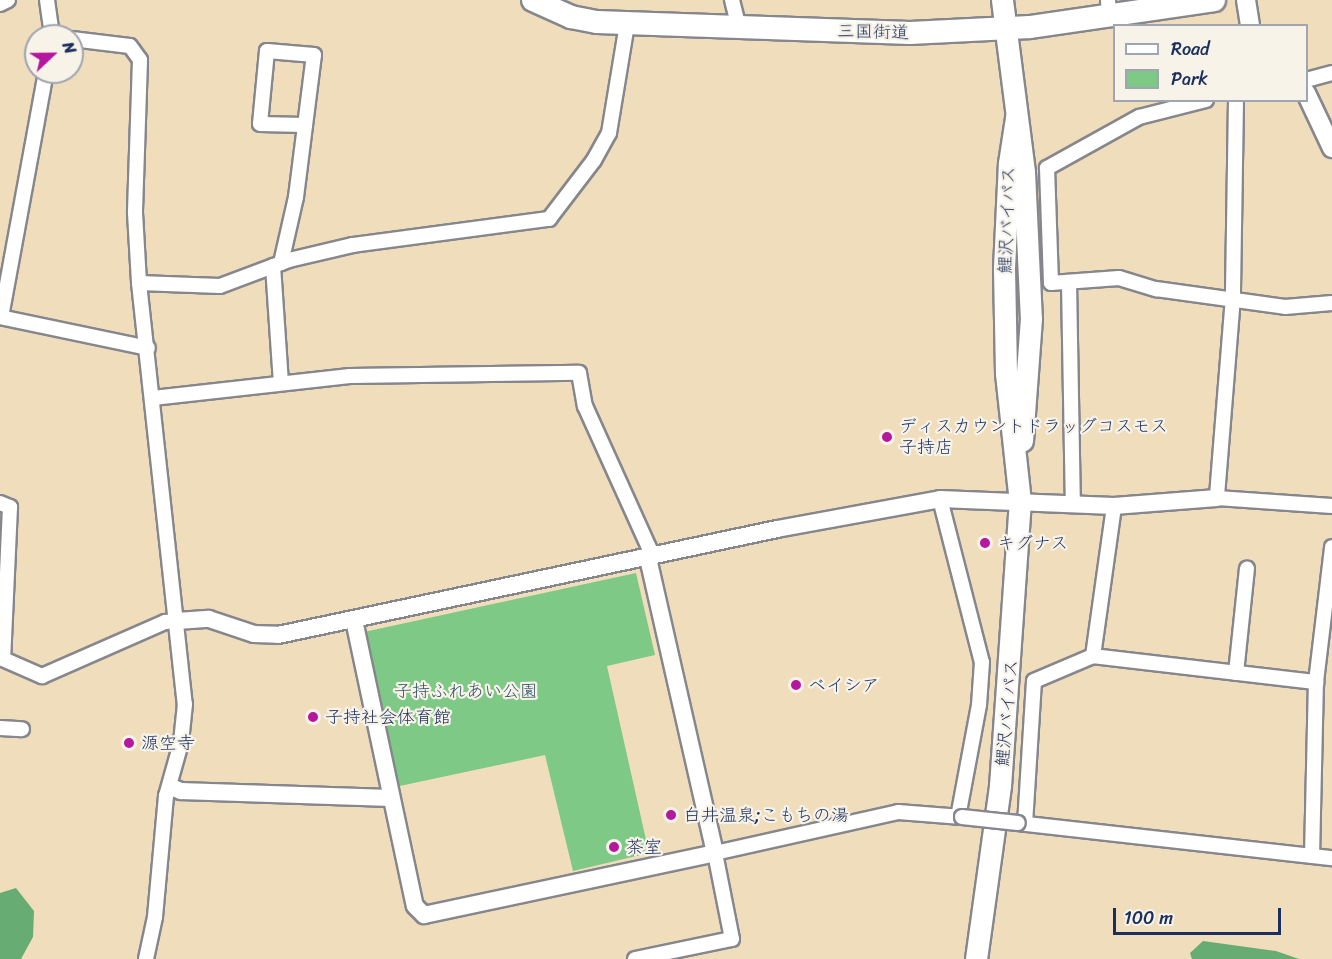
<!DOCTYPE html>
<html>
<head>
<meta charset="utf-8">
<style>
  body { margin:0 }
  #map { position:relative; width:1332px; height:959px; overflow:hidden; background:#f0ddbc; font-family:Sriracha,"Klee One",sans-serif }
  div>[style] { position:absolute }
  [style*='--x'] { left:calc(var(--x)*1px); top:calc(var(--y)*1px); width:calc(var(--w)*1px); rotate:calc(var(--a)*1deg) }
  .green>* { inset:0; background:#7fc986 }
  .forest>* { inset:0; background:#67ad73 }
  .roads { filter:drop-shadow(2px 0 #86868d) drop-shadow(-2px 0 #86868d) drop-shadow(0 2px #86868d) drop-shadow(0 -2px #86868d) }
  .minor>* { height:14px; margin:-7px; padding:0 7px; transform-origin:7px; border-radius:7px; background:#fff }
  .tertiary>* { height:16px; margin:-8px; padding:0 8px; transform-origin:8px; border-radius:8px; background:#fff }
  .secondary>* { height:18px; margin:-9px; padding:0 9px; transform-origin:9px; border-radius:9px; background:#fff }
  .primary>* { height:21px; margin:-10.5px; padding:0 10.5px; transform-origin:10.5px; border-radius:10.5px; background:#fff }
  .trunk>* { height:22px; margin:-11px; padding:0 11px; transform-origin:11px; border-radius:11px; background:#fff }
  .bridges { filter:drop-shadow(2px 0 #86868d) drop-shadow(-2px 0 #86868d) drop-shadow(0 2px #86868d) drop-shadow(0 -2px #86868d) }
  .minor-bridge>* { height:14px; margin:-7px; padding:0 7px; transform-origin:7px; border-radius:7px; background:#fff }
  .dots>* { width:16px; height:16px; translate:-50% -50%; box-sizing:border-box; border:3px solid #f7f3e8; border-radius:50% }
  span { translate:-50% -50%; white-space:nowrap; text-align:center; line-height:1.15; -webkit-text-stroke:4.5px #f7f3e8; paint-order:stroke }
  .street-label { font-size:18px; color:#1b2f5e }
  .poi-label { font-size:18px; color:#1b2f5e }
  .left { translate:0 -50%; text-align:left }
  .park-label { font-size:18px; color:#345668 }
  .legend { position:absolute; left:1113px; top:24px; width:195px; height:78px; box-sizing:border-box; background:#f7f3e8; border:2px solid #9fa5b1; margin:0; padding:8px 10px; list-style:none; font-size:18px; color:#1b2f5e }
  .legend li { display:flex; align-items:center; gap:12px; height:30px }
  .legend b { width:30px; border:2px solid #9fa5b1 }
  .north { position:absolute; left:24px; top:24px; width:60px; height:60px; box-sizing:border-box; background:#f7f3e8; border:2px solid #9fa5b1; border-radius:50%; rotate:68deg; font-size:16px; font-weight:700; line-height:24px; text-align:center; color:#1b2f5e }
  .north::after { content:''; display:block; margin:auto; width:21px; height:27px; background:#b5179e; clip-path:polygon(50% 0,100% 100%,50% 72%,0 100%) }
  .scale { position:absolute; left:1113px; top:908px; width:168px; height:27px; box-sizing:border-box; border:3px solid #1b2f5e; border-top:0; padding-left:8px; font-size:18px; line-height:21px; white-space:nowrap; color:#1b2f5e; -webkit-text-stroke:4px #f7f3e8; paint-order:stroke }
</style>
</head>
<body>
<div id="map">
  <div class="green">
    <div style="clip-path:polygon(636px 573px,655px 655px,607px 666px,649px 853px,573px 871px,545px 755px,395px 787px,364px 632px)"></div>
  </div>
  <div class="forest">
    <div style="clip-path:polygon(16px 888px,34px 911px,33px 937px,21px 959px,0 959px,0 893px)"></div>
    <div style="clip-path:polygon(1203px 941px,1276px 951px,1299px 959px,1192px 959px,1190px 953px)"></div>
  </div>
  <div class="roads">
    <div class="minor">
      <div style="--x:47;--y:0;--w:36;--a:82"></div>
      <div style="--x:732;--y:0;--w:29;--a:76"></div>
      <div style="--x:1108;--y:0;--w:18;--a:87"></div>
      <div style="--x:0;--y:4;--w:9;--a:-27"></div>
      <div style="--x:72;--y:39;--w:58;--a:6.9"></div>
      <div style="--x:130;--y:46;--w:17;--a:54"></div>
      <div style="--x:140;--y:60;--w:153;--a:91.9"></div>
      <div style="--x:135;--y:213;--w:70;--a:86.7"></div>
      <div style="--x:139;--y:283;--w:424;--a:83.8"></div>
      <div style="--x:185;--y:704;--w:39;--a:96"></div>
      <div style="--x:181;--y:743;--w:55;--a:105.8"></div>
      <div style="--x:166;--y:796;--w:121;--a:95.2"></div>
      <div style="--x:155;--y:917;--w:43;--a:102.1"></div>
      <div style="--x:1306;--y:80;--w:27;--a:-15"></div>
      <div style="--x:1206;--y:100;--w:69;--a:165.8"></div>
      <div style="--x:1139;--y:117;--w:105;--a:151"></div>
      <div style="--x:1047;--y:168;--w:115;--a:88"></div>
      <div style="--x:1051;--y:283;--w:68;--a:-4.2"></div>
      <div style="--x:1119;--y:278;--w:39;--a:17"></div>
      <div style="--x:1156;--y:289;--w:130;--a:7.9"></div>
      <div style="--x:1285;--y:307;--w:47;--a:-4.9"></div>
      <div style="--x:1236;--y:100;--w:197;--a:90.9"></div>
      <div style="--x:1233;--y:297;--w:202;--a:94.6"></div>
      <div style="--x:1217;--y:498;--w:115;--a:4"></div>
      <div style="--x:281;--y:263;--w:68;--a:-77.2"></div>
      <div style="--x:296;--y:197;--w:143;--a:-82.8"></div>
      <div style="--x:314;--y:55;--w:47;--a:-175.1"></div>
      <div style="--x:267;--y:51;--w:73;--a:95.5"></div>
      <div style="--x:260;--y:124;--w:45;--a:1.3"></div>
      <div style="--x:273;--y:266;--w:117;--a:86.1"></div>
      <div style="--x:1069;--y:282;--w:223;--a:89"></div>
      <div style="--x:139;--y:283;--w:81;--a:2.1"></div>
      <div style="--x:220;--y:286;--w:74;--a:-20.6"></div>
      <div style="--x:289;--y:260;--w:66;--a:-13.2"></div>
      <div style="--x:353;--y:245;--w:198;--a:-7.6"></div>
      <div style="--x:549;--y:219;--w:74;--a:-52.7"></div>
      <div style="--x:594;--y:160;--w:31;--a:-61"></div>
      <div style="--x:609;--y:133;--w:110;--a:-80.6"></div>
      <div style="--x:0;--y:317;--w:151;--a:11.8"></div>
      <div style="--x:1;--y:317;--w:249;--a:-79.6"></div>
      <div style="--x:153;--y:398;--w:198;--a:-6.4"></div>
      <div style="--x:350;--y:376;--w:229;--a:-0.8"></div>
      <div style="--x:579;--y:373;--w:34;--a:80"></div>
      <div style="--x:585;--y:406;--w:156;--a:65.7"></div>
      <div style="--x:649;--y:548;--w:10;--a:96"></div>
      <div style="--x:940;--y:499;--w:168;--a:75.6"></div>
      <div style="--x:982;--y:662;--w:43;--a:94"></div>
      <div style="--x:979;--y:705;--w:114;--a:100.6"></div>
      <div style="--x:0;--y:503;--w:11;--a:22"></div>
      <div style="--x:10;--y:507;--w:152;--a:92.6"></div>
      <div style="--x:3;--y:659;--w:43;--a:23.6"></div>
      <div style="--x:42;--y:676;--w:134;--a:-23.7"></div>
      <div style="--x:165;--y:622;--w:12;--a:-5"></div>
      <div style="--x:1093;--y:656;--w:151;--a:-82"></div>
      <div style="--x:1236;--y:673;--w:105;--a:-84"></div>
      <div style="--x:0;--y:728;--w:22;--a:3"></div>
      <div style="--x:1018;--y:823;--w:316;--a:6.4"></div>
      <div style="--x:1025;--y:824;--w:143;--a:-86.4"></div>
      <div style="--x:1034;--y:681;--w:64;--a:-23"></div>
      <div style="--x:1093;--y:656;--w:225;--a:6.7"></div>
      <div style="--x:1312;--y:856;--w:174;--a:-88.7"></div>
      <div style="--x:1316;--y:682;--w:136;--a:-83.2"></div>
      <div style="--x:635;--y:959;--w:99;--a:-11.7"></div>
      <div style="--x:732;--y:939;--w:88;--a:-101.2"></div>
      <div style="--x:715;--y:853;--w:188;--a:-12.6"></div>
      <div style="--x:898;--y:812;--w:64;--a:4.5"></div>
    </div>
    <div class="tertiary">
      <div style="--x:354;--y:620;--w:292;--a:78"></div>
      <div style="--x:415;--y:906;--w:13;--a:45"></div>
      <div style="--x:424;--y:915;--w:298;--a:-12"></div>
      <div style="--x:715;--y:853;--w:303;--a:-102.8"></div>
      <div style="--x:177;--y:621;--w:32;--a:-4"></div>
      <div style="--x:209;--y:619;--w:47;--a:18.4"></div>
      <div style="--x:254;--y:634;--w:24;--a:2"></div>
      <div style="--x:278;--y:635;--w:510;--a:-11.99"></div>
      <div style="--x:777;--y:529;--w:166;--a:-10.4"></div>
      <div style="--x:940;--y:499;--w:174;--a:2.3"></div>
      <div style="--x:1114;--y:506;--w:103;--a:-4.4"></div>
      <div style="--x:171;--y:787;--w:11;--a:22"></div>
      <div style="--x:181;--y:791;--w:209;--a:1.9"></div>
    </div>
    <div class="secondary">
      <div style="--x:1246;--y:0;--w:26;--a:81"></div>
      <div style="--x:1306;--y:93;--w:61;--a:64.7"></div>
    </div>
    <div class="primary">
      <div style="--x:1002;--y:0;--w:173;--a:82.7"></div>
      <div style="--x:1024;--y:172;--w:146;--a:87.3"></div>
      <div style="--x:1031;--y:318;--w:123;--a:94.2"></div>
      <div style="--x:976;--y:959;--w:175;--a:-82.1"></div>
      <div style="--x:1000;--y:786;--w:285;--a:-86"></div>
      <div style="--x:1020;--y:502;--w:130;--a:-96.2"></div>
      <div style="--x:1006;--y:373;--w:105;--a:-91.1"></div>
      <div style="--x:1004;--y:268;--w:105;--a:-87.3"></div>
      <div style="--x:1009;--y:163;--w:46;--a:-81.2"></div>
    </div>
    <div class="trunk">
      <div style="--x:533;--y:0;--w:42;--a:24.1"></div>
      <div style="--x:571;--y:17;--w:26;--a:11"></div>
      <div style="--x:597;--y:22;--w:313;--a:2"></div>
      <div style="--x:910;--y:33;--w:120;--a:-2.9"></div>
      <div style="--x:1030;--y:27;--w:186;--a:-8.3"></div>
    </div>
  </div>
  <div class="bridges">
    <div class="minor-bridge">
      <div style="--x:962;--y:817;--w:56;--a:6.1"></div>
    </div>
  </div>
  <div class="dots">
    <div style="left:887px;top:437px;background:#b5179e"></div>
    <div style="left:985px;top:543px;background:#b5179e"></div>
    <div style="left:796px;top:685px;background:#b5179e"></div>
    <div style="left:313px;top:717px;background:#b5179e"></div>
    <div style="left:129px;top:743px;background:#b5179e"></div>
    <div style="left:671px;top:815px;background:#b5179e"></div>
    <div style="left:614px;top:847px;background:#b5179e"></div>
  </div>
  <div class="street-label">
    <span style="left:873px;top:32px;rotate:1deg">三国街道</span>
    <span style="left:1007px;top:220px;rotate:-88deg">鯉沢バイパス</span>
    <span style="left:1007px;top:713px;rotate:-85deg">鯉沢バイパス</span>
  </div>
  <div class="poi-label">
    <span class="left" style="left:899px;top:437px">ディスカウントドラッグコスモス<br>子持店</span>
    <span class="left" style="left:997px;top:543px">キグナス</span>
    <span class="left" style="left:808px;top:685px">ベイシア</span>
    <span class="left" style="left:325px;top:717px">子持社会体育館</span>
    <span class="left" style="left:141px;top:743px">源空寺</span>
    <span class="left" style="left:683px;top:815px">白井温泉;こもちの湯</span>
    <span class="left" style="left:626px;top:847px">茶室</span>
  </div>
  <div class="park-label">
    <span style="left:466px;top:691px">子持ふれあい公園</span>
  </div>
  <ul class="legend">
  <li><b style="height:8px;background:#fff"></b>Road</li>
  <li><b style="height:16px;background:#7fc986"></b>Park</li>
  </ul>
  <div class="north">N</div>
  <div class="scale">100 m</div>
</div>
</body>
</html>
